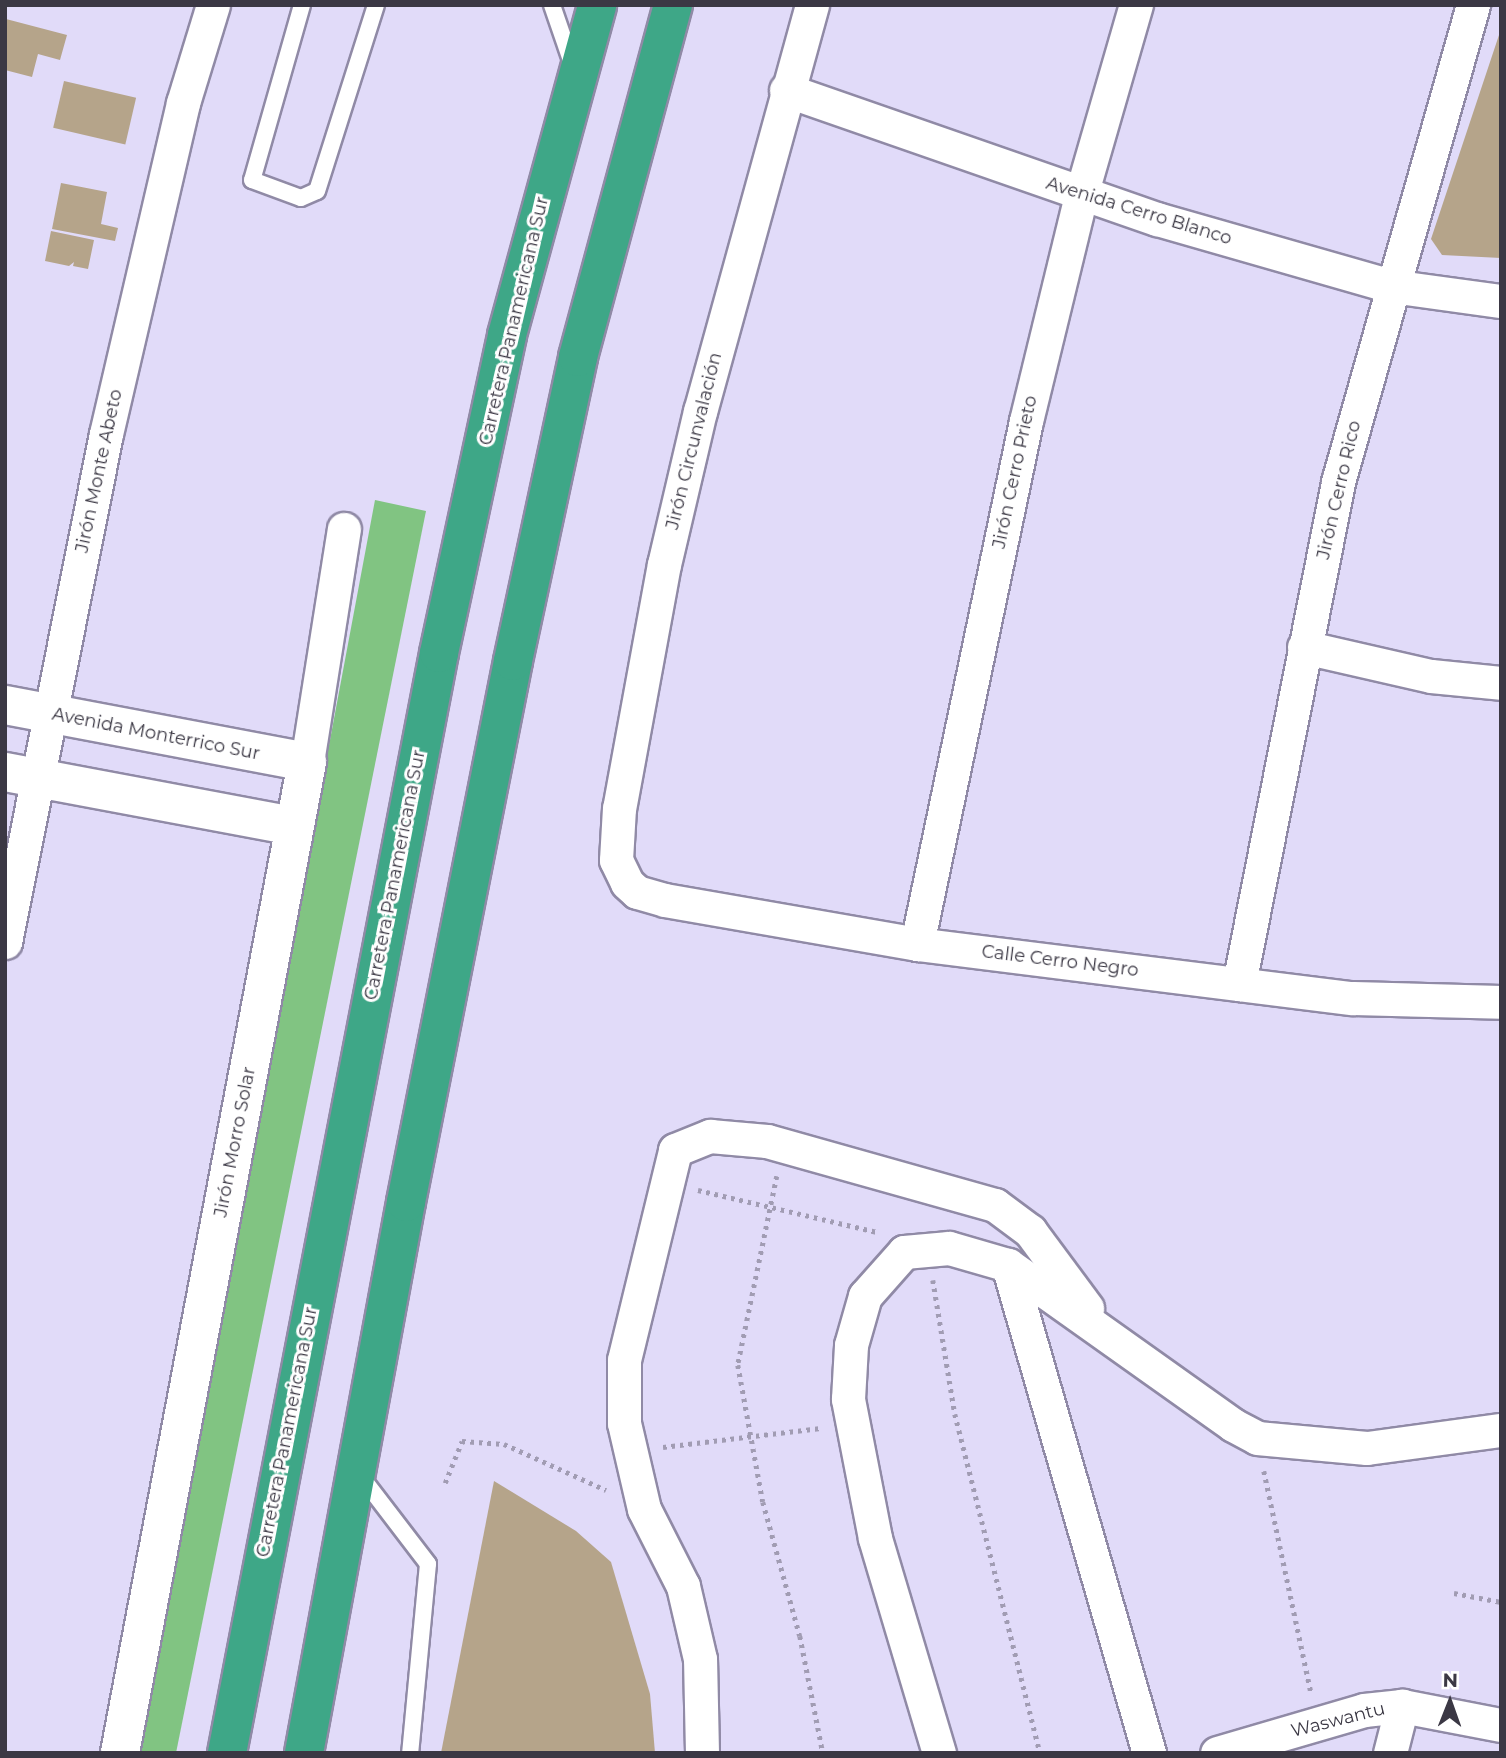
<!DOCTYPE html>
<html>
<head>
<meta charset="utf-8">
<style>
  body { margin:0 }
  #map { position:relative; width:1506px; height:1758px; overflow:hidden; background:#e1dbf9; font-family:Montserrat,sans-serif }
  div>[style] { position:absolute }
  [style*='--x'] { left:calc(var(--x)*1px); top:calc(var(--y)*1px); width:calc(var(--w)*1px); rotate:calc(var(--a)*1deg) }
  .forest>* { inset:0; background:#81c482 }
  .building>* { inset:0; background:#b5a48a; transform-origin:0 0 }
  .path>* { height:4.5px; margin-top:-2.25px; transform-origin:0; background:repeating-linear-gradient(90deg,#a19cb3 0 3.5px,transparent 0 8.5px) }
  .roads { filter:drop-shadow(2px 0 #908aa6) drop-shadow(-2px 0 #908aa6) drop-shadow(0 2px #908aa6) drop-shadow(0 -2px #908aa6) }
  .service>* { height:16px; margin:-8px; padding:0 8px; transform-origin:8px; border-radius:8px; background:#fff }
  .minor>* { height:33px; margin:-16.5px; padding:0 16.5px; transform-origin:16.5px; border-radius:16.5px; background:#fff }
  .tertiary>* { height:38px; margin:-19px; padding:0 19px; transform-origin:19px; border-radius:19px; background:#fff }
  .motorway>* { height:38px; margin:-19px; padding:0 19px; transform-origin:19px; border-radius:19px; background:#3ea787 }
  span { translate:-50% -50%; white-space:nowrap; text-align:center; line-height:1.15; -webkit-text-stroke:6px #fff; paint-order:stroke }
  .street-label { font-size:18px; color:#3b3844 }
  .frame { position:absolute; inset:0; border:7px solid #3b3844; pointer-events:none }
  .north { position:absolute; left:1415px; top:1667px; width:70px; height:70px; -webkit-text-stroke:5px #fff; paint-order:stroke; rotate:1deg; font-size:19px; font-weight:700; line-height:28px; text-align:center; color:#3b3844 }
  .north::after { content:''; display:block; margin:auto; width:24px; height:32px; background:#3b3844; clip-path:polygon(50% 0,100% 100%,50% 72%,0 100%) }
</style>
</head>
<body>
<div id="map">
  <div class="forest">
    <div style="clip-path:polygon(375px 500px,426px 511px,176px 1753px,140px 1753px)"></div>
  </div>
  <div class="building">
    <div style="clip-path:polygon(6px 19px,67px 35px,60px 60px,38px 54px,32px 77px,5px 70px)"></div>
    <div style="clip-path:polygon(1500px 32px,1501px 258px,1442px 255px,1431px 239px)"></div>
    <div style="left:64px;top:81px;width:74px;height:48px;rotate:13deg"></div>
    <div style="clip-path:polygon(61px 183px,107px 192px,101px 224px,118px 228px,115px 241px,52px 229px)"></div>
    <div style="clip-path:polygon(51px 231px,94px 240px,88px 269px,73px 266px,74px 262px,69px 266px,45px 261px)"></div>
    <div style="clip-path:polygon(494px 1481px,576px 1531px,611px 1562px,650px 1694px,655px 1753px,441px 1753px)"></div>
  </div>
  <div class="path">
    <div style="--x:777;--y:1176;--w:193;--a:101.7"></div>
    <div style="--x:738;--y:1365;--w:139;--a:79.7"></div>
    <div style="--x:763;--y:1502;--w:139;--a:74.6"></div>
    <div style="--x:800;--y:1636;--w:119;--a:78.9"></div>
    <div style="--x:698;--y:1190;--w:184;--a:13.2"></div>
    <div style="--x:933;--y:1280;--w:136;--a:80.7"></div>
    <div style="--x:955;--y:1414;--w:349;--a:75.9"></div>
    <div style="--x:663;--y:1447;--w:159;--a:-6.9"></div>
    <div style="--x:1264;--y:1471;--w:226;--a:78"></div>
    <div style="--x:445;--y:1483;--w:45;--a:-68"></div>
    <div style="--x:462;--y:1441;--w:42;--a:4.1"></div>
    <div style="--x:504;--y:1444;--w:112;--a:24.3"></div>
    <div style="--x:1454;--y:1593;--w:48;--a:10.8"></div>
  </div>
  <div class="roads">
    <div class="service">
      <div style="--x:302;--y:5;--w:182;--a:105.9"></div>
      <div style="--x:252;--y:180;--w:52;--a:20.2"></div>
      <div style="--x:301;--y:198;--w:17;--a:-24"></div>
      <div style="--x:317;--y:191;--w:195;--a:-72.4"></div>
      <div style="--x:552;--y:5;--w:65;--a:71"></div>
      <div style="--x:360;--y:1475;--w:112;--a:52.6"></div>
      <div style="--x:428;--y:1564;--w:190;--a:95.4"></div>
    </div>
    <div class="minor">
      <div style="--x:812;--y:5;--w:421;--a:105.4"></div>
      <div style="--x:700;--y:411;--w:157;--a:103.2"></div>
      <div style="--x:664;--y:564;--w:248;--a:100.4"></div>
      <div style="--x:619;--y:808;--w:52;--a:93.3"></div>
      <div style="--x:616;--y:860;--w:25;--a:64"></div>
      <div style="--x:627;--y:883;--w:13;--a:42"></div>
      <div style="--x:637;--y:892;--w:29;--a:16"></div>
      <div style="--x:665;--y:900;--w:256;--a:9.9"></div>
      <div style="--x:917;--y:944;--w:439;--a:7.1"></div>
      <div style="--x:1353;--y:998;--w:148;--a:1.5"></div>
      <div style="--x:786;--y:90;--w:393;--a:19.2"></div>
      <div style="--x:1157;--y:219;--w:243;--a:16"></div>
      <div style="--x:1391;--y:286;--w:111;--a:7.8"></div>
      <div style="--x:1304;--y:647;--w:130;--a:12.9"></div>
      <div style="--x:1431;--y:676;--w:70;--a:5.7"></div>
      <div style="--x:307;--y:762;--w:236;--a:-81"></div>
      <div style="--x:5;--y:942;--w:518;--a:-78.76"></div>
      <div style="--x:106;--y:434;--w:340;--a:-76.9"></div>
      <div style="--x:183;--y:103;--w:102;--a:-73"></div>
      <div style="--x:917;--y:944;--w:534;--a:-78.23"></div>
      <div style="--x:1026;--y:421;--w:233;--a:-76.3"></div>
      <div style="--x:1081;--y:195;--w:198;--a:-73.9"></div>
      <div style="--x:1239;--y:984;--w:512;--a:-78.84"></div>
      <div style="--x:1338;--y:482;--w:496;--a:-74.2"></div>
      <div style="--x:1008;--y:1265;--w:508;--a:73.88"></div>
      <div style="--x:702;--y:1753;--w:94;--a:-91.2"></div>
      <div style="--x:700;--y:1659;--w:75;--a:-103.1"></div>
      <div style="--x:683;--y:1586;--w:86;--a:-116.9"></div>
      <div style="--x:644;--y:1509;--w:88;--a:-103.1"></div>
      <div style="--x:624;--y:1423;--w:63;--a:-90"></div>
      <div style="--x:624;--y:1360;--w:216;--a:-76.3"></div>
      <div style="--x:675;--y:1150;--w:38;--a:-22"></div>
      <div style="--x:710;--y:1136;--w:57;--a:5"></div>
      <div style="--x:767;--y:1141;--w:237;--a:15.7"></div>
      <div style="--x:995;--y:1205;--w:44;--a:36.6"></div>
      <div style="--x:1030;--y:1231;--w:96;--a:53.5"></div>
      <div style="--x:939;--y:1753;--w:224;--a:-106.6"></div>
      <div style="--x:875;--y:1538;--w:142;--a:-101"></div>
      <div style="--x:848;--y:1399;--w:54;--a:-86.8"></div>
      <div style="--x:851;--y:1345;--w:51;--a:-74.1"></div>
      <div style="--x:865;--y:1296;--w:59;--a:-48.4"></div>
      <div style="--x:904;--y:1252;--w:45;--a:-5.1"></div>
      <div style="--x:949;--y:1248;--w:61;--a:16.1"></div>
      <div style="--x:1008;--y:1265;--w:276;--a:35.4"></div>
      <div style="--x:1233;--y:1425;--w:27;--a:28"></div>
      <div style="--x:1257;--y:1438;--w:110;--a:5.2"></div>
      <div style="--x:1367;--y:1448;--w:135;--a:-7.7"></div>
      <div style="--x:1217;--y:1753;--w:153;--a:-16.3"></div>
      <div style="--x:1364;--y:1710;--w:38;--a:-6"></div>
      <div style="--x:1402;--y:1706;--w:101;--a:10.9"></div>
      <div style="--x:1390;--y:1753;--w:49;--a:-75.7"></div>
    </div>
    <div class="tertiary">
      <div style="--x:5;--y:705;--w:307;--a:10.7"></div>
      <div style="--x:307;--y:762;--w:1008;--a:100.69"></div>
      <div style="--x:5;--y:772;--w:294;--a:10.6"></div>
    </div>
    <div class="motorway">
      <div style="--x:227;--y:1753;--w:1120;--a:-79.09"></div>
      <div style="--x:439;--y:653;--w:325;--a:-77.9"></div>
      <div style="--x:507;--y:335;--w:342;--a:-74.7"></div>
      <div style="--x:304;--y:1753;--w:560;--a:-79.51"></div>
      <div style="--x:406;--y:1202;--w:551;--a:-78.81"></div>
      <div style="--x:513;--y:661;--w:311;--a:-77.9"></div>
      <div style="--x:578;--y:357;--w:365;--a:-74.9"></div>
    </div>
  </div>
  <div class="street-label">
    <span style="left:1139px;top:211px;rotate:17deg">Avenida Cerro Blanco</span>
    <span style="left:514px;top:321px;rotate:-77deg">Carretera Panamericana Sur</span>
    <span style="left:694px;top:441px;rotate:-76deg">Jirón Circunvalación</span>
    <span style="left:99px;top:471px;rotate:-78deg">Jirón Monte Abeto</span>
    <span style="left:1015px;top:472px;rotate:-78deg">Jirón Cerro Prieto</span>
    <span style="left:1339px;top:490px;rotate:-77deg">Jirón Cerro Rico</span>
    <span style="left:156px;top:734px;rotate:11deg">Avenida Monterrico Sur</span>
    <span style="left:395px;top:875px;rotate:-79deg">Carretera Panamericana Sur</span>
    <span style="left:1060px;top:961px;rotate:7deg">Calle Cerro Negro</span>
    <span style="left:235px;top:1142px;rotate:-79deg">Jirón Morro Solar</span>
    <span style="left:287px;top:1432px;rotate:-79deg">Carretera Panamericana Sur</span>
    <span style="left:1338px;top:1720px;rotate:-14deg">Waswantu</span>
  </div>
  <div class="frame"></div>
  <div class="north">N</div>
</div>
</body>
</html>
